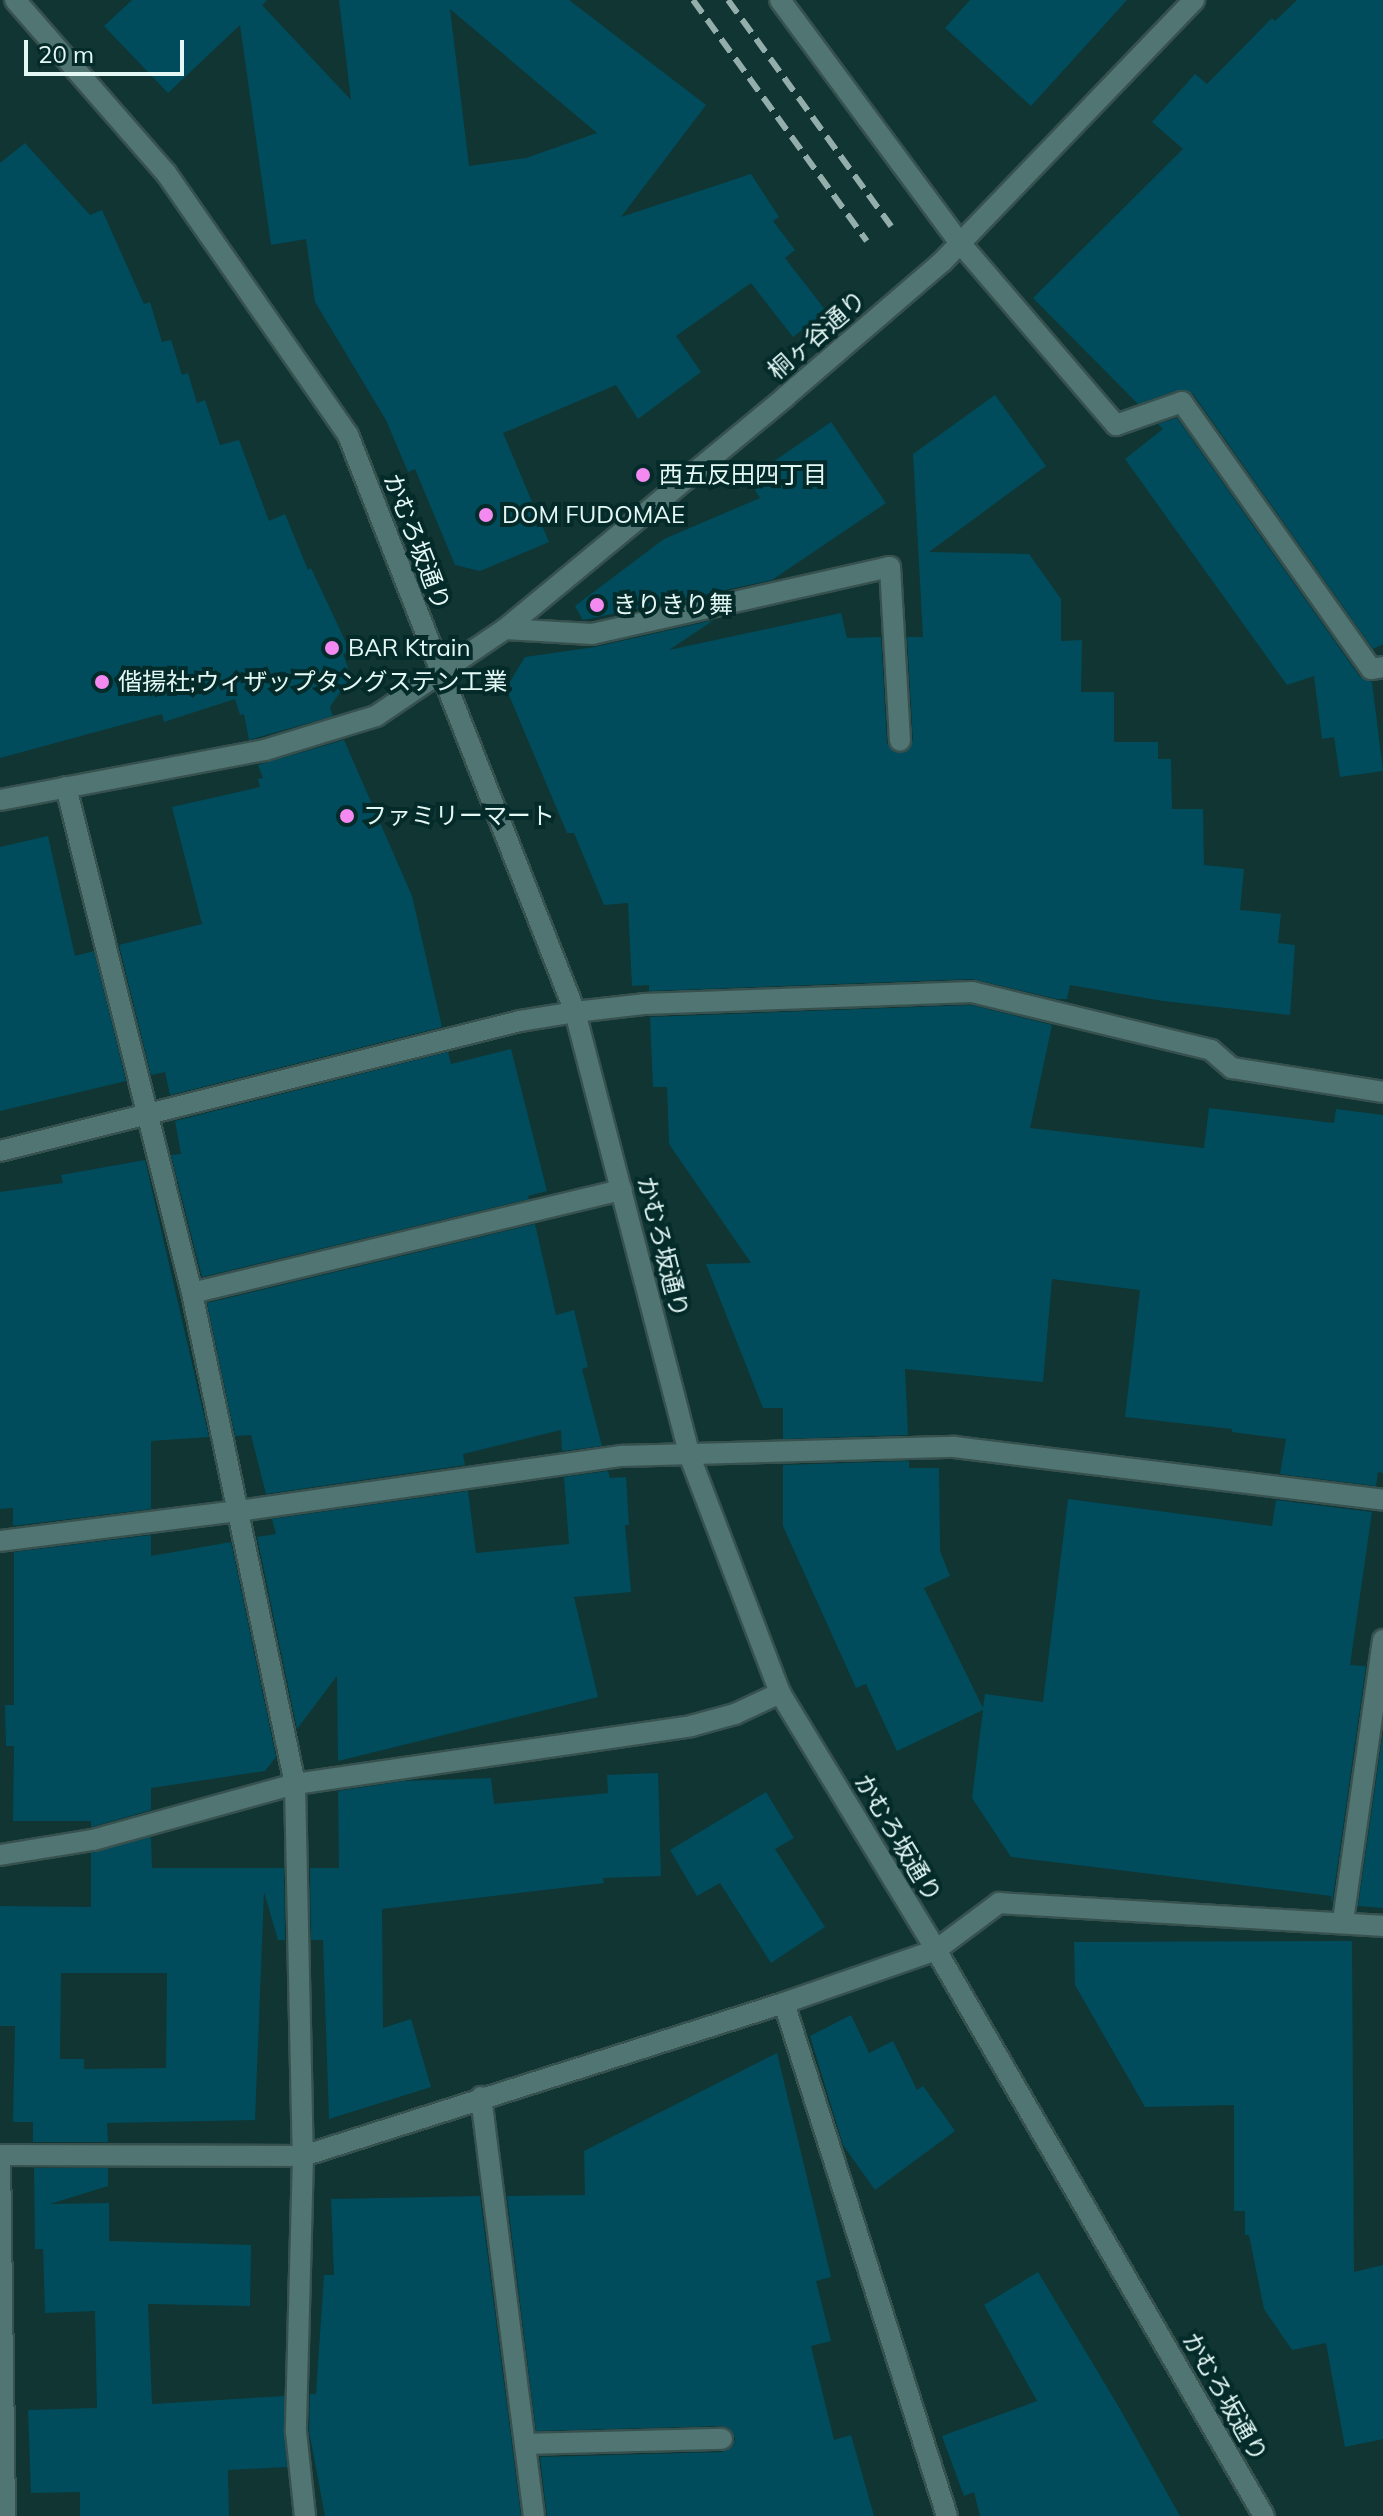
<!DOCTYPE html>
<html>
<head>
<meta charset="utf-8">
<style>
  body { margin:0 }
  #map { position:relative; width:1383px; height:2516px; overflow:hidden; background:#103533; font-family:Mulish,"Noto Sans JP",sans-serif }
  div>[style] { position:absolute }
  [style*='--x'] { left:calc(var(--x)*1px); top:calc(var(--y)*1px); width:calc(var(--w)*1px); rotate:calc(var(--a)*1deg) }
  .building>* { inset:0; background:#014c5c }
  .roads { filter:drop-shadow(2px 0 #37514f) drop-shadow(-2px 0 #37514f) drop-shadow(0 2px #37514f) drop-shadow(0 -2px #37514f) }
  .lane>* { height:20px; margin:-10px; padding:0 10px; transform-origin:10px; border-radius:10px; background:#507573 }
  .street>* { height:20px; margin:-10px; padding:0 10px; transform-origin:10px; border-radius:10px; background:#507573 }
  .secondary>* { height:20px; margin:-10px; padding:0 10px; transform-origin:10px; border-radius:10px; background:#507573 }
  .rail>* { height:6px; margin-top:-3px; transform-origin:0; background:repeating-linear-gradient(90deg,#94aeac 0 16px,transparent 0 24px) }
  .dots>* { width:22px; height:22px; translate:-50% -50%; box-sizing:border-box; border:4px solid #042b29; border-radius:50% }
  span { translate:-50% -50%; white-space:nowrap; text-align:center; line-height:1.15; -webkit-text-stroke:8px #042b29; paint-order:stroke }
  .street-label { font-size:24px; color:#e3f7f5 }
  .poi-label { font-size:24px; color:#e3f7f5 }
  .left { translate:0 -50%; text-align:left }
  .scale { position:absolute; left:24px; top:40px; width:160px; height:36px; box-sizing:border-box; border:4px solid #e3f7f5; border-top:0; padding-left:10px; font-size:24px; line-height:28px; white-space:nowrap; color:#e3f7f5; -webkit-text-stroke:6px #042b29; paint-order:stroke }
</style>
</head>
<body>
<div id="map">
  <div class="building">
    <div style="clip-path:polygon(evenodd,132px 0,267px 0,262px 5px,351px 100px,339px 0,569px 0,706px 105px,621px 217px,751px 174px,779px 217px,773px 221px,795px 250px,785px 258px,826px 311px,793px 337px,751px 283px,676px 336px,701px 372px,638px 419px,616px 385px,503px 433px,549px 542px,480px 571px,455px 565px,415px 469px,408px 472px,386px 420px,315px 302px,306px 239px,271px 245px,240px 25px,168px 93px,104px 26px,132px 0,450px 9px,597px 133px,526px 158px,469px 166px,450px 9px)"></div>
    <div style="clip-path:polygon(970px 0,1127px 0,1031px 106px,945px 28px)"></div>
    <div style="clip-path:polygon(1297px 0,1383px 0,1383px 644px,1373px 649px,1193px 394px,1178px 390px,1138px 404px,1033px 298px,1183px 149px,1152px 122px,1195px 74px,1207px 84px,1272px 18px,1275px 21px)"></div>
    <div style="clip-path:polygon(25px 143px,90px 215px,102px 210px,144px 304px,150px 302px,162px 342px,171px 340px,182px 375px,188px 373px,197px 403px,205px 400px,220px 445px,239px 440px,269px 521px,285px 514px,308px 570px,311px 568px,350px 651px,343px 654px,351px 676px,330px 707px,333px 716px,249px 740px,244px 714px,240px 715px,235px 699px,164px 722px,162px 714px,0 758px,0 163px)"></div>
    <div style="clip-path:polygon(995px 395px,1046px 466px,929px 552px,1029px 554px,1061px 599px,1061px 641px,1082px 640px,1081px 692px,1114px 692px,1114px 742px,1158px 742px,1158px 759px,1171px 759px,1172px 809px,1203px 809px,1204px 865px,1244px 869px,1240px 910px,1281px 914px,1278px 943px,1295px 945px,1290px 1015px,1163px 1001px,1070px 985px,1067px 999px,1057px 999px,972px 979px,649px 991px,649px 985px,632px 986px,628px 903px,604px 905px,574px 833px,567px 833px,506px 688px,525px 657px,595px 647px,714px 620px,669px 650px,841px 613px,847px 638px,881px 637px,887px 743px,894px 752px,906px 752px,913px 740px,907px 637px,923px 637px,913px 454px)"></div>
    <div style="clip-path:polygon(1177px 418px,1360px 677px,1372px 682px,1383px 771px,1340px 777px,1334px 737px,1322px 739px,1314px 676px,1287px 685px,1125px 459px,1163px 429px,1158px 424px)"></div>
    <div style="clip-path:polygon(831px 422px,886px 503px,772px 580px,583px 620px,575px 606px,664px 539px,760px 498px,748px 479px)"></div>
    <div style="clip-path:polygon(344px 740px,412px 896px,442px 1027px,170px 1095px,165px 1072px,151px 1075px,119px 945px,202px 924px,172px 807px,260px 787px,258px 779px,263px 778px,258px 765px)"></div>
    <div style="clip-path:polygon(48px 836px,75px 956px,94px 951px,126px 1081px,0 1111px,0 847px)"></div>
    <div style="clip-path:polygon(971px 1005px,1052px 1025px,1030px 1128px,1204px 1148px,1209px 1108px,1334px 1123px,1336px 1109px,1383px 1115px,1383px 1473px,1378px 1472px,1376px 1486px,1280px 1474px,1286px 1439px,1232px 1432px,1232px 1429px,1125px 1417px,1140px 1290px,1052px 1279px,1043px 1382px,905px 1369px,908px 1435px,783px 1439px,783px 1408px,763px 1408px,706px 1264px,751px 1263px,669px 1144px,667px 1087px,653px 1087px,650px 1017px)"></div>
    <div style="clip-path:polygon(511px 1049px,547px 1191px,528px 1196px,529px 1199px,202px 1277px,171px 1155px,181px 1154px,175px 1121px,448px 1052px,451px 1064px)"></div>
    <div style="clip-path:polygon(145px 1160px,209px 1437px,151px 1441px,151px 1509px,13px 1526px,13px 1508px,0 1509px,0 1192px,63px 1183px,61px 1175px)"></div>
    <div style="clip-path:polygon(535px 1224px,556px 1315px,574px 1310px,588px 1367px,582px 1369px,602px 1446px,562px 1451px,561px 1430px,463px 1454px,465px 1465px,266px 1494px,251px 1435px,235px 1436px,207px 1303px)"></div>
    <div style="clip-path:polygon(909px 1461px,909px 1468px,939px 1468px,940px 1551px,950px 1576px,924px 1588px,983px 1708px,985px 1694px,1043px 1702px,1068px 1499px,1272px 1526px,1276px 1500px,1372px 1512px,1350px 1665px,1366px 1666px,1332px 1904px,1331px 1896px,1011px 1857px,972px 1798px,983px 1710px,897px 1751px,866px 1684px,856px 1688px,783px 1526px,783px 1465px)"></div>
    <div style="clip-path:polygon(608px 1471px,610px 1478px,626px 1477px,629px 1525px,625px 1525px,631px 1592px,574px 1597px,598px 1697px,338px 1761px,337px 1676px,297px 1729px,257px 1537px,276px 1534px,272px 1519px,468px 1491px,476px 1553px,569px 1544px,564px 1477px)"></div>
    <div style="clip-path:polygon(151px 1535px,151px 1556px,231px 1542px,276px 1757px,265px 1771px,151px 1788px,151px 1810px,91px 1827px,91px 1821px,13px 1821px,14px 1746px,6px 1746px,5px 1705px,14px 1705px,14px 1552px)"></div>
    <div style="clip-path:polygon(1383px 1732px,1383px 1908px,1358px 1906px)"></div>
    <div style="clip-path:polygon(658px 1773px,661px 1876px,603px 1878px,604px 1883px,382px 1909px,383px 2028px,411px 2019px,431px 2087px,329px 2119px,323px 1940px,311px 1940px,310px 1868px,339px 1868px,338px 1791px,404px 1781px,491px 1778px,494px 1804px,608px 1793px,607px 1775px)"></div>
    <div style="clip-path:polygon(766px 1792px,794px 1838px,775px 1849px,825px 1927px,771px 1963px,720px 1883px,697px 1896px,670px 1850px)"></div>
    <div style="clip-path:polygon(evenodd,151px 1837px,152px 1868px,284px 1868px,285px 1940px,278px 1940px,264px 1892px,255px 2120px,107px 2123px,108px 2142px,33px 2142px,33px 2122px,13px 2122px,15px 2026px,0 2026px,0 1906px,91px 1907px,91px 1853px,151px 1837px,61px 1973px,167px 1973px,166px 2068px,84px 2069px,84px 2059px,60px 2059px,61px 1973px)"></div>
    <div style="clip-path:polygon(1352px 1941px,1354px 2272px,1383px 2265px,1383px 2439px,1345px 2447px,1326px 2343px,1292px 2350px,1264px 2309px,1249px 2235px,1245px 2235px,1245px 2211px,1234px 2211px,1234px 2105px,1145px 2107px,1075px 1985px,1074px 1942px)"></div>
    <div style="clip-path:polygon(851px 2015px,869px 2053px,893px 2041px,917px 2090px,923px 2086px,955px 2131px,875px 2190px,843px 2145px,810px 2036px)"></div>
    <div style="clip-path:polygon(777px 2053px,831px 2277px,816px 2281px,831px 2341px,811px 2346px,834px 2440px,851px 2435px,874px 2516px,547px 2516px,540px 2457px,722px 2452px,733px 2446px,735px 2438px,729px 2428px,722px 2426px,536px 2431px,507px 2196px,585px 2195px,584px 2151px)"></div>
    <div style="clip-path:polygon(34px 2168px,108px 2168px,108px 2186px,50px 2204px,109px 2203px,109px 2241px,251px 2245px,250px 2306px,148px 2304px,152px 2404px,284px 2396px,287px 2467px,228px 2470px,229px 2516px,80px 2516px,80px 2492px,31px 2493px,28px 2410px,97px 2408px,95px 2311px,45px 2313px,43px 2249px,35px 2249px)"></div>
    <div style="clip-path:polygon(480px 2196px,521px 2516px,325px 2516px,309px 2431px,310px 2394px,316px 2394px,324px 2275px,334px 2275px,331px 2199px)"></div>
    <div style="clip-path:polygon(1038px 2272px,1120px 2409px,1180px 2516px,980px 2516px,974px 2492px,964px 2496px,942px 2436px,1037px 2401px,984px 2305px)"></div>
  </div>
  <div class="roads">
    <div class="lane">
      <div style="--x:780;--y:0;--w:302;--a:53.5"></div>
      <div style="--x:960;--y:243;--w:240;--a:49.4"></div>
      <div style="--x:1116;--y:425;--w:70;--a:-19.2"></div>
      <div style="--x:1182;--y:402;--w:327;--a:54.7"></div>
      <div style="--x:1371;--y:669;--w:12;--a:-9"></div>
      <div style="--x:505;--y:629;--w:87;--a:3.3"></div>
      <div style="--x:592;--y:634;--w:305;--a:-12.7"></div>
      <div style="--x:890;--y:567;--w:174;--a:86.7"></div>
      <div style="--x:575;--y:1012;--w:69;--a:-6.6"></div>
      <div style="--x:644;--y:1004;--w:328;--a:-2.1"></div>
      <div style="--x:972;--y:992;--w:246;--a:13.6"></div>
      <div style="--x:1211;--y:1050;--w:28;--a:41"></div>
      <div style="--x:1232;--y:1068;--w:153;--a:9"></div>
      <div style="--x:192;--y:1293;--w:442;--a:-13.5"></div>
      <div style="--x:0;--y:1541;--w:241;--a:-7.2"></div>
      <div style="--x:1343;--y:1921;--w:284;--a:-81.9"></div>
      <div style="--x:936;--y:1950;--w:79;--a:-36.7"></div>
      <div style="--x:999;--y:1903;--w:385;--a:3.4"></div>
      <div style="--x:784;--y:2003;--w:538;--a:72.37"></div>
      <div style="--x:481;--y:2097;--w:422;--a:82.8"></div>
      <div style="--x:0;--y:2155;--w:361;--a:89.2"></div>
      <div style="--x:525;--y:2444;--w:197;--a:-1.5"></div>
    </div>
    <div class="street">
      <div style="--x:66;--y:787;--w:521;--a:76.02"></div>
      <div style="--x:192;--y:1293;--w:502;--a:78.15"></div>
      <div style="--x:295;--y:1784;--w:372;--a:88.8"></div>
      <div style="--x:303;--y:2156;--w:276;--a:91.5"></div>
      <div style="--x:296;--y:2432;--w:84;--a:83.9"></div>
      <div style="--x:0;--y:1151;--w:536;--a:-14.04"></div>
      <div style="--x:520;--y:1021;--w:56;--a:-9.3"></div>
      <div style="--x:239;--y:1511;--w:387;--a:-8.2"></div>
      <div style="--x:622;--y:1456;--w:332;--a:-1.6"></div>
      <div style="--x:954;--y:1447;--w:432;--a:7"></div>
      <div style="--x:0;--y:1855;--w:94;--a:-9.2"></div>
      <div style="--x:93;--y:1840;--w:210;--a:-15.5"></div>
      <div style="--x:295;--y:1784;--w:400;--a:-8.3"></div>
      <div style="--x:691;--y:1726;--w:46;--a:-15.3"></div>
      <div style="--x:735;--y:1714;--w:50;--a:-25"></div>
      <div style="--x:0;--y:2155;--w:303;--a:0.2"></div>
      <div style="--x:303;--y:2156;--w:505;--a:-17.65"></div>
      <div style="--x:784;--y:2003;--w:161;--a:-19.2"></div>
    </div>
    <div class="secondary">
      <div style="--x:15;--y:0;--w:230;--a:48.9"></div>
      <div style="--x:166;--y:173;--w:319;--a:55.2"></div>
      <div style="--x:348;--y:435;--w:620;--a:68.52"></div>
      <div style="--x:575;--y:1012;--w:460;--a:75.5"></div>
      <div style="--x:690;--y:1457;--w:253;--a:69.1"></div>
      <div style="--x:780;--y:1693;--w:301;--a:58.7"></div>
      <div style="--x:936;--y:1950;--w:654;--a:59.91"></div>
      <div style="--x:0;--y:800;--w:270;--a:-10.7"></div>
      <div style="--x:265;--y:750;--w:116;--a:-17"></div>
      <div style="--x:376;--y:716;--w:156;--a:-34"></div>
      <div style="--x:505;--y:629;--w:364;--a:-39.6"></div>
      <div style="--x:785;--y:397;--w:207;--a:-40.7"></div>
      <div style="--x:942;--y:262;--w:364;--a:-46.1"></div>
    </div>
  </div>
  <div class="rail">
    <div style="--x:693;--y:0;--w:297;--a:54.2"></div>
    <div style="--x:728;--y:0;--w:279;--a:54.2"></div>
  </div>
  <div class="dots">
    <div style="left:643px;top:475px;background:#f489f0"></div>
    <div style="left:486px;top:515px;background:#f489f0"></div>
    <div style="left:597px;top:605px;background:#f489f0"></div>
    <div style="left:332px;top:648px;background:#f489f0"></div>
    <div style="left:102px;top:682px;background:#f489f0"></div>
    <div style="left:347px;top:816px;background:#f489f0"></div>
  </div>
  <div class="street-label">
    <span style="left:817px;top:335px;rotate:-41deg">桐ヶ谷通り</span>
    <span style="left:417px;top:542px;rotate:69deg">かむろ坂通り</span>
    <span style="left:663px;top:1247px;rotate:76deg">かむろ坂通り</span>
    <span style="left:898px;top:1838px;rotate:59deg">かむろ坂通り</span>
    <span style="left:1225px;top:2397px;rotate:60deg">かむろ坂通り</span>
  </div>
  <div class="poi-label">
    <span class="left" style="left:659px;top:475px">西五反田四丁目</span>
    <span class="left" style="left:502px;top:515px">DOM FUDOMAE</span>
    <span class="left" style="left:613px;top:605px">きりきり舞</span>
    <span class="left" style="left:348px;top:648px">BAR Ktrain</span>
    <span class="left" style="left:118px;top:682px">偕揚社;ウィザップタングステン工業</span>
    <span class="left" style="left:363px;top:816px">ファミリーマート</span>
  </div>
  <div class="scale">20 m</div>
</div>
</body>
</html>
